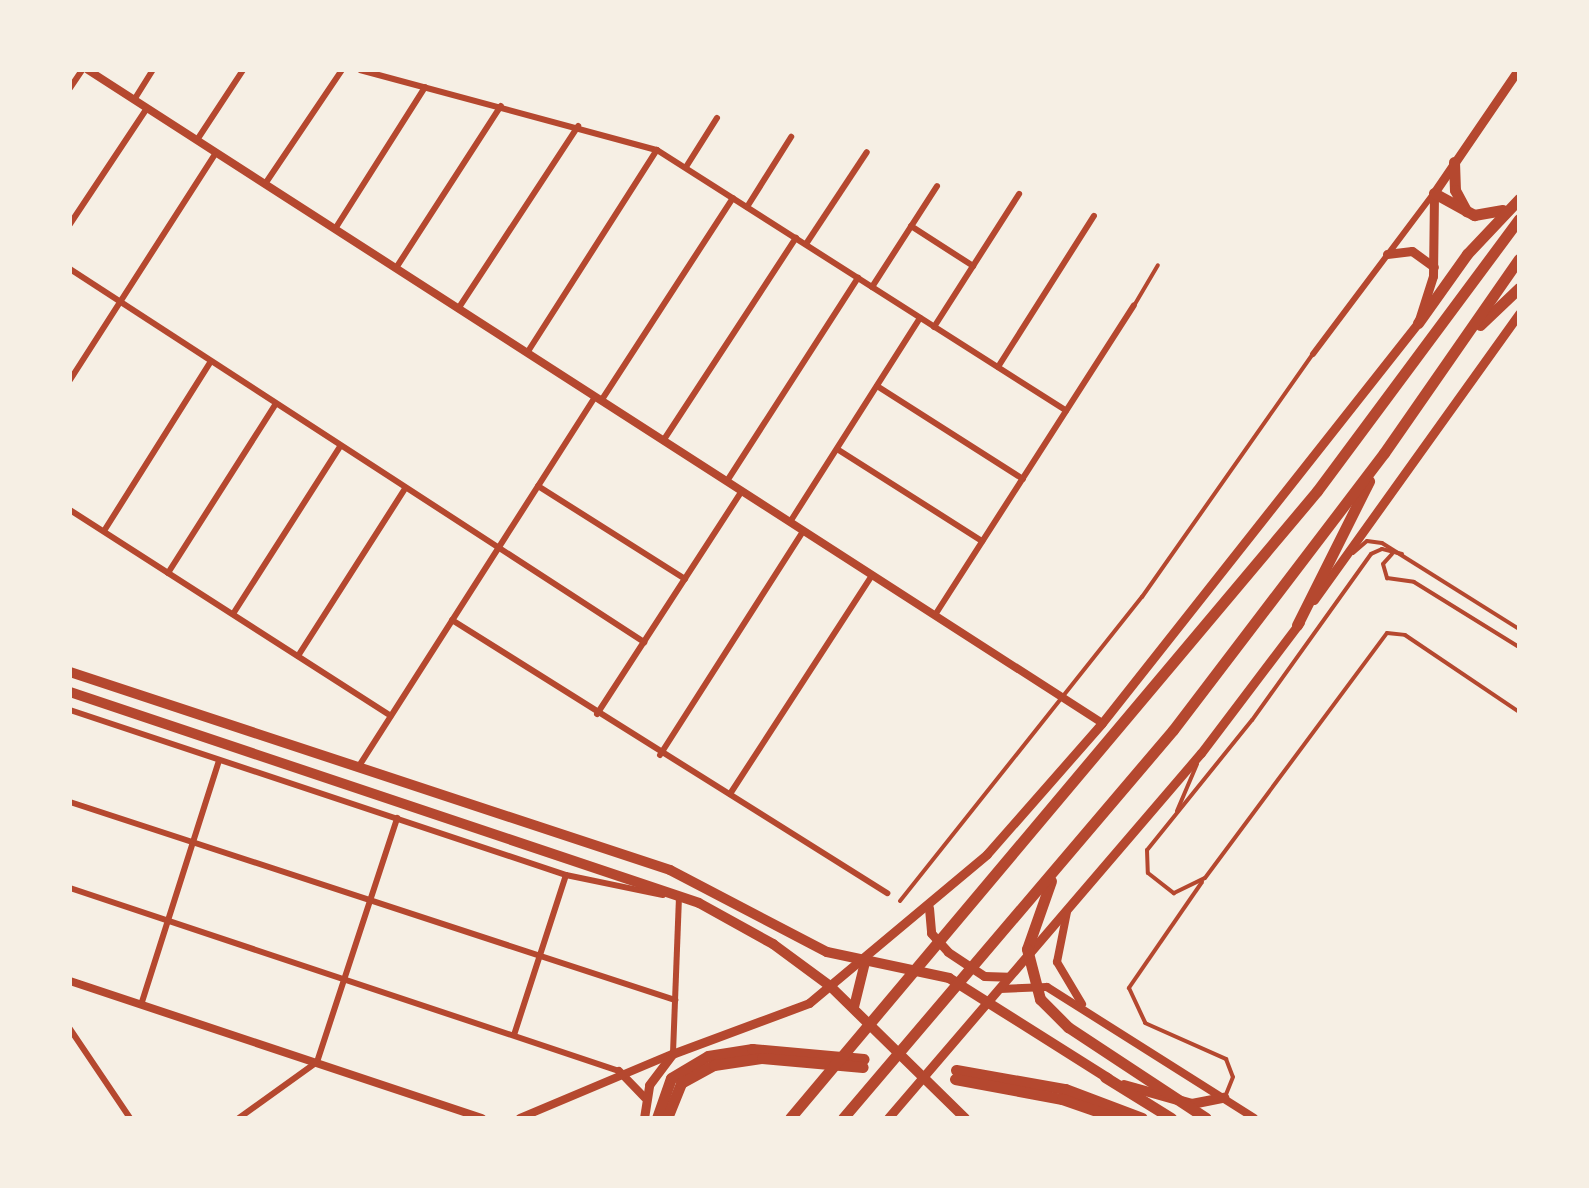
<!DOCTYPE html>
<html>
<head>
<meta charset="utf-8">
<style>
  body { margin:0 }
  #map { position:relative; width:1589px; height:1188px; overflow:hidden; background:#f6efe4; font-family:"DM Sans",sans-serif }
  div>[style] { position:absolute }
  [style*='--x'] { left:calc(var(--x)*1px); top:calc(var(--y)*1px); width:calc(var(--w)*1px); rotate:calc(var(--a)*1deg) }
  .service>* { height:4px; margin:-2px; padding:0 2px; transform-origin:2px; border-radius:2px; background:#b5482f }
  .minor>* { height:6px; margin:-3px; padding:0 3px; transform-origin:3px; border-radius:3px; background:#b5482f }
  .tertiary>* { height:8px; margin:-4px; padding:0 4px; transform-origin:4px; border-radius:4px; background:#b5482f }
  .secondary>* { height:9px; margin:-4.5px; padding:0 4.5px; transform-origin:4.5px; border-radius:4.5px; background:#b5482f }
  .primary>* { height:10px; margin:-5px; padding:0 5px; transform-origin:5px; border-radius:5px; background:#b5482f }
  .motorway>* { height:11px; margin:-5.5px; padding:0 5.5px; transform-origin:5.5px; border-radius:5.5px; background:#b5482f }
  span { translate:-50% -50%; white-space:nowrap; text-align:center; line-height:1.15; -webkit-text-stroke:8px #f6efe4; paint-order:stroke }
  .frame { position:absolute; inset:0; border:72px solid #f6efe4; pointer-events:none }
</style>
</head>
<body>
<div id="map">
  <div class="service">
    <div style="--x:1135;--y:304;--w:45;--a:-59.5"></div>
    <div style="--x:1353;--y:553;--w:18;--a:-41"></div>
    <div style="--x:1367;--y:541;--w:15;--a:8"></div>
    <div style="--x:1382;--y:543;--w:162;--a:32.1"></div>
    <div style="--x:1392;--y:554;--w:13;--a:132"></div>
    <div style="--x:1383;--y:564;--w:15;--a:74"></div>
    <div style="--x:1387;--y:578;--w:27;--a:8"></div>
    <div style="--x:1414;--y:582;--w:123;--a:31.8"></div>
    <div style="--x:1402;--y:554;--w:21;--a:-166"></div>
    <div style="--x:1382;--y:549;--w:12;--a:156"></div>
    <div style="--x:1371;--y:554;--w:204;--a:125.6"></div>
    <div style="--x:1252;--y:720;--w:167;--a:128.9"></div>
    <div style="--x:1147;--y:850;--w:23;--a:88"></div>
    <div style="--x:1148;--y:873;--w:33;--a:38"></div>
    <div style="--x:1174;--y:893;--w:34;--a:-26"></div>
    <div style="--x:1205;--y:878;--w:305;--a:-53.4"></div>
    <div style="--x:1387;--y:633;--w:18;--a:6"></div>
    <div style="--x:1405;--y:635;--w:138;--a:34"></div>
    <div style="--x:1177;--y:811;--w:51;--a:-66.9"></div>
    <div style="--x:1202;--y:882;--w:129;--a:124.6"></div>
    <div style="--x:1129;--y:988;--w:38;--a:65"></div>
    <div style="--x:1145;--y:1023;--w:89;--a:24"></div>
    <div style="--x:1226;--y:1059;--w:19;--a:69"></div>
    <div style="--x:1233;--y:1077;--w:22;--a:112"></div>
    <div style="--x:900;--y:901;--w:389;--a:-51.5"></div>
    <div style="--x:1142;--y:597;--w:297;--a:-54.9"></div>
  </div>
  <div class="minor">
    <div style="--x:360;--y:70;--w:308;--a:15.1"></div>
    <div style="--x:657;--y:150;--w:485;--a:32.5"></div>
    <div style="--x:70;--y:88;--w:22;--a:-56"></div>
    <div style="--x:134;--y:100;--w:36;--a:-58"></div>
    <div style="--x:197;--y:140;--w:84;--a:-56.7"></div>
    <div style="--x:686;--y:167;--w:58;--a:-57.7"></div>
    <div style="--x:265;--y:184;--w:138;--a:-56"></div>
    <div style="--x:747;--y:207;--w:83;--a:-57.8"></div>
    <div style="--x:70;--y:224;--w:139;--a:-56.4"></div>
    <div style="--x:911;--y:226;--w:74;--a:32.8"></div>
    <div style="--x:335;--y:229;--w:168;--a:-57.6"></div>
    <div style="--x:806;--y:244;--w:110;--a:-56.5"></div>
    <div style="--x:396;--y:268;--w:193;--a:-57.1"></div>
    <div style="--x:70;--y:269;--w:685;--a:33.02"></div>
    <div style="--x:872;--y:287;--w:120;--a:-57.2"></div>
    <div style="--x:458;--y:309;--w:219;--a:-56.7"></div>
    <div style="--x:934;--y:327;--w:158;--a:-57.4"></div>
    <div style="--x:527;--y:353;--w:241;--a:-57.4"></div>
    <div style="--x:1313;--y:354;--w:201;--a:-53.1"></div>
    <div style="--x:998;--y:367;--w:179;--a:-57.6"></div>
    <div style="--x:70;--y:380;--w:270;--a:-57.3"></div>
    <div style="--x:877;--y:386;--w:173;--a:32.5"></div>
    <div style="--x:601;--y:401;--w:242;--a:-57"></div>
    <div style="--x:663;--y:441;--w:243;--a:-56.8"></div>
    <div style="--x:837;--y:449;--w:172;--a:32.4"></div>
    <div style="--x:727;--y:481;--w:242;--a:-57.2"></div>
    <div style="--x:538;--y:486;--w:174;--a:32.3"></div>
    <div style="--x:70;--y:510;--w:381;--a:32.7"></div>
    <div style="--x:790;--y:522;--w:242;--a:-57.5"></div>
    <div style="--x:104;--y:531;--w:199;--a:-57.8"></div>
    <div style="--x:168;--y:573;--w:199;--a:-57.5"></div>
    <div style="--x:233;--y:614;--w:198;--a:-57.4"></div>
    <div style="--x:935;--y:615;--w:368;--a:-57.3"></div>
    <div style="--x:452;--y:620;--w:514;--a:32.11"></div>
    <div style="--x:298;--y:656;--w:198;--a:-57.4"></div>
    <div style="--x:70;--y:710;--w:523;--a:18.4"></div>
    <div style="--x:566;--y:875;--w:99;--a:11.7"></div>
    <div style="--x:597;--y:714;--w:266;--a:-57"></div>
    <div style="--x:660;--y:755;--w:266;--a:-57.4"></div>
    <div style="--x:359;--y:766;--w:438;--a:-57.4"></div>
    <div style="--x:730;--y:794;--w:261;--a:-57"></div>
    <div style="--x:70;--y:802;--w:637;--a:18.12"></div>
    <div style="--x:70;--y:888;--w:579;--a:18.43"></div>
    <div style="--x:141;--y:1005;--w:257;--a:-72.3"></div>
    <div style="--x:70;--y:1029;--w:107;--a:56"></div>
    <div style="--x:514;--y:1035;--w:168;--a:-72"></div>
    <div style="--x:673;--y:1053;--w:157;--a:-87.8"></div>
    <div style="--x:239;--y:1118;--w:96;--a:-35.7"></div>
    <div style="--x:317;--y:1062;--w:257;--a:-71.8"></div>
  </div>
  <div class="tertiary">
    <div style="--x:88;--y:70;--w:1206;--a:32.78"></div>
    <div style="--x:1067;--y:912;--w:51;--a:101.3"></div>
    <div style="--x:1057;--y:962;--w:49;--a:59.2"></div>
    <div style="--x:70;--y:981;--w:434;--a:18.4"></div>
    <div style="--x:1000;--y:989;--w:47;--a:-2.4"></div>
    <div style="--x:1047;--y:987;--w:245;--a:32.3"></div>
    <div style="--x:619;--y:1071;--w:37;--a:46"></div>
    <div style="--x:520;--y:1118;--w:165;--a:-22.8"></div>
  </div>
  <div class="secondary">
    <div style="--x:1387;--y:254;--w:25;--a:-7"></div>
    <div style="--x:1412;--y:251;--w:27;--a:36"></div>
    <div style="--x:1314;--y:600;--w:352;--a:-54.4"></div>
    <div style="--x:929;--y:908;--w:25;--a:85"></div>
    <div style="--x:931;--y:933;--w:25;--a:48"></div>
    <div style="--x:948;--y:952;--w:43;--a:33.7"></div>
    <div style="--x:984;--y:976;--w:24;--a:2"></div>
    <div style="--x:644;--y:1118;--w:33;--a:-81"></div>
    <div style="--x:649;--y:1085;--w:39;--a:-53"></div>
    <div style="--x:672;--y:1054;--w:146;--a:-20.4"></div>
    <div style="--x:809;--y:1003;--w:232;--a:-39.9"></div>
    <div style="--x:987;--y:854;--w:174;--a:-48.7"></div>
    <div style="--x:1102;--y:723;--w:510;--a:-51.69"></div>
    <div style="--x:1418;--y:323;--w:49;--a:-72.3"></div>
    <div style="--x:1433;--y:276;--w:83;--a:-89.3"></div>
    <div style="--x:1434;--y:193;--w:149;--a:-55.7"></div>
    <div style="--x:888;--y:1118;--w:481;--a:-49.4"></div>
    <div style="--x:1201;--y:753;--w:164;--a:-52.9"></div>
  </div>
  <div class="primary">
    <div style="--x:70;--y:672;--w:632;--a:18.26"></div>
    <div style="--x:670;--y:870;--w:177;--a:27.6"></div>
    <div style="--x:827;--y:952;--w:125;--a:12"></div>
    <div style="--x:949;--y:978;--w:188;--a:32.2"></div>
    <div style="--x:70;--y:692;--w:663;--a:18.54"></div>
    <div style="--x:699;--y:903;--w:85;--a:29"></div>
    <div style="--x:773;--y:944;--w:71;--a:36.4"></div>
    <div style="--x:830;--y:986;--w:189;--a:44.4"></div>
    <div style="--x:854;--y:1007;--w:50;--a:-76.2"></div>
    <div style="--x:1124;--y:1085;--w:71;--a:15.6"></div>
    <div style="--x:1192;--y:1104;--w:33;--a:-11"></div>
  </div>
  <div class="motorway">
    <div style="--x:1454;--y:162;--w:28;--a:88"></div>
    <div style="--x:1455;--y:190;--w:24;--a:62"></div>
    <div style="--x:1434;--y:193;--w:46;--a:28.8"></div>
    <div style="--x:1474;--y:215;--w:29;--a:-10"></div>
    <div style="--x:1418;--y:323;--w:85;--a:-54.6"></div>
    <div style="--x:1467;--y:254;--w:76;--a:-46.6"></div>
    <div style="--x:1480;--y:325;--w:54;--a:-43.5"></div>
    <div style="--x:1297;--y:625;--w:161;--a:-63.4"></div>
    <div style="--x:1051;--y:881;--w:72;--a:109.4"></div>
    <div style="--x:1027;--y:949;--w:52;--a:75.4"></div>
    <div style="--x:1040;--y:999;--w:40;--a:45"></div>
    <div style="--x:1068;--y:1027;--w:165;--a:33.4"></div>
    <div style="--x:956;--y:1070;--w:111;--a:9.9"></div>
    <div style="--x:1065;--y:1089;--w:82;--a:20.6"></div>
    <div style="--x:1105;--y:1077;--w:78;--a:31.8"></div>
    <div style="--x:955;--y:1079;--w:109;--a:10.6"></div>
    <div style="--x:1062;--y:1099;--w:58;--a:19.1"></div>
    <div style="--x:657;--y:1118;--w:42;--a:-70.7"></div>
    <div style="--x:671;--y:1078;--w:43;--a:-30.7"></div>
    <div style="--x:708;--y:1056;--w:45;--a:-9"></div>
    <div style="--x:752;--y:1049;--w:112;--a:5.1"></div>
    <div style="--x:667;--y:1118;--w:38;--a:-68"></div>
    <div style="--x:681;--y:1083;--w:38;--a:-29"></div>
    <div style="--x:714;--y:1065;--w:49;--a:-8.3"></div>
    <div style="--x:762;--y:1058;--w:101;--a:5.1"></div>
    <div style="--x:790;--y:1118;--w:819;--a:-49.95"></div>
    <div style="--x:1317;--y:491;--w:339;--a:-53.4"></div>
    <div style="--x:843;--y:1118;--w:509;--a:-49.62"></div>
    <div style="--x:1173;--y:730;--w:348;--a:-52.7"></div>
    <div style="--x:1384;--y:453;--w:236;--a:-55.2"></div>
  </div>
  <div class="frame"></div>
</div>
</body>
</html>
